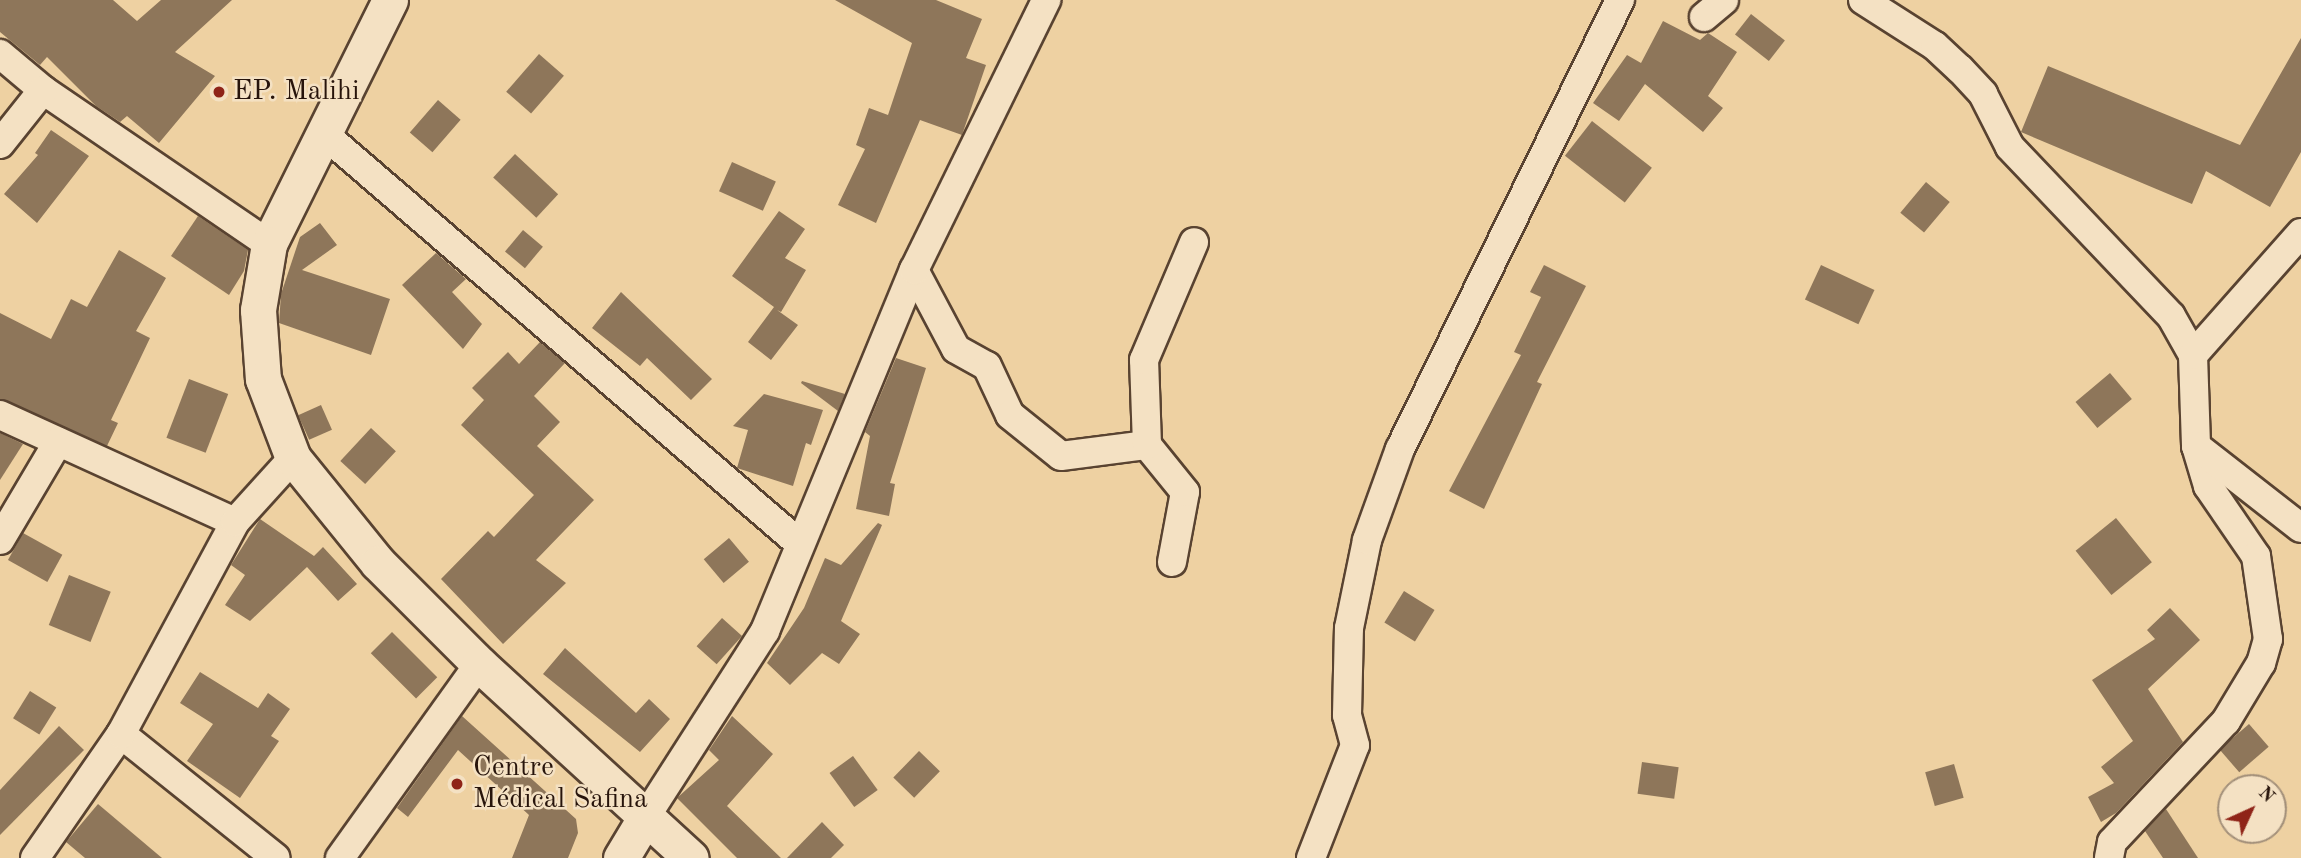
<!DOCTYPE html>
<html>
<head>
<meta charset="utf-8">
<style>
  body { margin:0 }
  #map { position:relative; width:2301px; height:858px; overflow:hidden; background:#eed1a2; font-family:"Old Standard TT",serif }
  div>[style] { position:absolute }
  [style*='--x'] { left:calc(var(--x)*1px); top:calc(var(--y)*1px); width:calc(var(--w)*1px); rotate:calc(var(--a)*1deg) }
  .building>* { inset:0; background:#8e765a; transform-origin:0 0 }
  .roads { filter:drop-shadow(2px 0 #594331) drop-shadow(-2px 0 #594331) drop-shadow(0 2px #594331) drop-shadow(0 -2px #594331) }
  .minor>* { height:28px; margin:-14px; padding:0 14px; transform-origin:14px; border-radius:14px; background:#f4e1c3 }
  .tertiary>* { height:35px; margin:-17.5px; padding:0 17.5px; transform-origin:17.5px; border-radius:17.5px; background:#f4e1c3 }
  .dots>* { width:19px; height:19px; translate:-50% -50%; box-sizing:border-box; border:4px solid #f4e1c3; border-radius:50% }
  span { translate:-50% -50%; white-space:nowrap; text-align:center; line-height:1.15; -webkit-text-stroke:5px #f4e1c3; paint-order:stroke }
  .poi-label { font-size:28px; color:#27140b }
  .left { translate:0 -50%; text-align:left }
  .north { position:absolute; left:2217px; top:774px; width:70px; height:70px; box-sizing:border-box; background:#f4e1c3; border:2px solid #a28f79; border-radius:50%; rotate:45deg; font-size:19px; font-weight:700; line-height:28px; text-align:center; color:#27140b }
  .north::after { content:''; display:block; margin:auto; width:24px; height:32px; background:#8f2418; clip-path:polygon(50% 0,100% 100%,50% 72%,0 100%) }
</style>
</head>
<body>
<div id="map">
  <div class="building">
    <div style="clip-path:polygon(0 0,113px 0,137px 21px,161px 0,232px 0,175px 52px,215px 76px,159px 143px,127px 116px,120px 122px,96px 106px,47px 57px,40px 65px,0 32px)"></div>
    <div style="clip-path:polygon(835px 0,936px 0,982px 19px,966px 58px,986px 65px,962px 135px,920px 120px,876px 223px,838px 205px,865px 149px,856px 145px,869px 108px,888px 115px,912px 43px)"></div>
    <div style="left:1751px;top:14px;width:43px;height:26px;rotate:38deg"></div>
    <div style="clip-path:polygon(1663px 21px,1700px 40px,1708px 33px,1737px 52px,1708px 96px,1723px 108px,1703px 132px,1645px 84px,1619px 121px,1593px 103px,1627px 55px,1641px 63px)"></div>
    <div style="clip-path:polygon(2301px 38px,2301px 152px,2270px 207px,2206px 171px,2192px 204px,2021px 132px,2048px 66px,2240px 145px)"></div>
    <div style="left:539px;top:54px;width:33px;height:50px;rotate:41deg"></div>
    <div style="left:438px;top:100px;width:30px;height:43px;rotate:41deg"></div>
    <div style="left:1592px;top:121px;width:76px;height:44px;rotate:38deg"></div>
    <div style="clip-path:polygon(51px 130px,89px 156px,37px 223px,4px 194px,38px 155px,35px 153px)"></div>
    <div style="left:515px;top:154px;width:59px;height:32px;rotate:43deg"></div>
    <div style="left:732px;top:162px;width:48px;height:32px;rotate:24deg"></div>
    <div style="left:1926px;top:182px;width:31px;height:40px;rotate:40deg"></div>
    <div style="clip-path:polygon(779px 211px,805px 229px,785px 258px,806px 270px,781px 312px,777px 310px,798px 325px,771px 360px,748px 342px,774px 307px,732px 276px)"></div>
    <div style="clip-path:polygon(198px 216px,248px 250px,244px 271px,229px 295px,171px 256px)"></div>
    <div style="clip-path:polygon(320px 223px,337px 245px,302px 270px,390px 299px,371px 355px,279px 323px,281px 294px,300px 237px)"></div>
    <div style="left:523px;top:230px;width:26px;height:28px;rotate:40deg"></div>
    <div style="clip-path:polygon(119px 250px,166px 278px,136px 331px,150px 338px,111px 420px,118px 423px,107px 446px,0 399px,0 313px,51px 339px,71px 299px,87px 307px)"></div>
    <div style="clip-path:polygon(436px 253px,466px 279px,452px 292px,482px 324px,463px 349px,402px 285px)"></div>
    <div style="clip-path:polygon(1544px 265px,1586px 286px,1537px 382px,1542px 384px,1484px 509px,1449px 491px,1521px 355px,1514px 352px,1541px 297px,1530px 292px)"></div>
    <div style="left:1821px;top:265px;width:59px;height:38px;rotate:25deg"></div>
    <div style="clip-path:polygon(621px 292px,712px 379px,691px 400px,647px 358px,640px 366px,592px 328px)"></div>
    <div style="clip-path:polygon(540px 342px,565px 363px,534px 396px,560px 422px,537px 446px,594px 500px,536px 560px,566px 583px,503px 644px,441px 579px,488px 531px,494px 537px,534px 495px,461px 425px,484px 400px,472px 388px,508px 352px,519px 364px)"></div>
    <div style="clip-path:polygon(896px 358px,926px 368px,890px 483px,895px 484px,889px 516px,856px 509px,870px 436px,865px 432px)"></div>
    <div style="left:2110px;top:373px;width:34px;height:45px;rotate:50deg"></div>
    <div style="left:189px;top:379px;width:42px;height:63px;rotate:21deg"></div>
    <div style="clip-path:polygon(802px 381px,845px 394px,838px 411px,801px 383px)"></div>
    <div style="clip-path:polygon(764px 394px,823px 410px,811px 445px,806px 443px,793px 486px,737px 468px,748px 430px,733px 426px)"></div>
    <div style="left:321px;top:405px;width:27px;height:25px;rotate:66deg"></div>
    <div style="left:371px;top:428px;width:34px;height:45px;rotate:43deg"></div>
    <div style="clip-path:polygon(0 433px,23px 444px,0 480px)"></div>
    <div style="left:2116px;top:518px;width:57px;height:52px;rotate:51deg"></div>
    <div style="clip-path:polygon(260px 519px,314px 556px,323px 547px,357px 584px,338px 601px,307px 567px,250px 621px,225px 605px,245px 575px,231px 565px)"></div>
    <div style="clip-path:polygon(878px 523px,882px 525px,841px 621px,860px 634px,839px 664px,822px 653px,790px 685px,767px 663px,804px 608px,825px 558px,841px 565px)"></div>
    <div style="left:23px;top:533px;width:45px;height:31px;rotate:29deg"></div>
    <div style="left:729px;top:538px;width:31px;height:33px;rotate:50deg"></div>
    <div style="left:69px;top:575px;width:45px;height:54px;rotate:22deg"></div>
    <div style="left:1404px;top:591px;width:36px;height:37px;rotate:32deg"></div>
    <div style="clip-path:polygon(2170px 608px,2200px 640px,2148px 689px,2183px 742px,2116px 813px,2101px 822px,2088px 797px,2114px 783px,2101px 767px,2133px 741px,2092px 680px,2155px 639px,2147px 630px)"></div>
    <div style="left:722px;top:618px;width:27px;height:38px;rotate:42deg"></div>
    <div style="left:392px;top:632px;width:64px;height:30px;rotate:45deg"></div>
    <div style="clip-path:polygon(565px 648px,636px 713px,649px 699px,670px 719px,640px 752px,543px 674px)"></div>
    <div style="clip-path:polygon(200px 672px,258px 708px,268px 693px,290px 709px,271px 736px,279px 741px,240px 798px,187px 761px,213px 724px,180px 703px)"></div>
    <div style="left:30px;top:691px;width:31px;height:32px;rotate:32deg"></div>
    <div style="clip-path:polygon(462px 716px,576px 819px,578px 833px,568px 858px,512px 858px,529px 815px,458px 750px,408px 817px,397px 808px)"></div>
    <div style="clip-path:polygon(732px 716px,773px 754px,727px 806px,781px 858px,737px 858px,677px 798px,719px 760px,709px 750px)"></div>
    <div style="left:2249px;top:724px;width:30px;height:39px;rotate:49deg"></div>
    <div style="clip-path:polygon(59px 726px,84px 750px,0 835px,0 790px)"></div>
    <div style="left:919px;top:751px;width:29px;height:37px;rotate:44deg"></div>
    <div style="left:853px;top:756px;width:42px;height:29px;rotate:54deg"></div>
    <div style="left:1642px;top:762px;width:37px;height:32px;rotate:8deg"></div>
    <div style="left:1954px;top:764px;width:35px;height:30px;rotate:74deg"></div>
    <div style="clip-path:polygon(98px 804px,162px 858px,85px 858px,66px 842px)"></div>
    <div style="clip-path:polygon(2166px 809px,2198px 858px,2163px 858px,2145px 831px)"></div>
    <div style="clip-path:polygon(822px 822px,844px 845px,831px 858px,787px 858px)"></div>
  </div>
  <div class="roads">
    <div class="minor">
      <div style="--x:1863;--y:0;--w:85;--a:32.6"></div>
      <div style="--x:1935;--y:46;--w:34;--a:43"></div>
      <div style="--x:1960;--y:69;--w:34;--a:47"></div>
      <div style="--x:1983;--y:94;--w:59;--a:63"></div>
      <div style="--x:2010;--y:147;--w:233;--a:46.4"></div>
      <div style="--x:2171;--y:316;--w:45;--a:60.6"></div>
      <div style="--x:2193;--y:355;--w:91;--a:88.1"></div>
      <div style="--x:2196;--y:446;--w:42;--a:73.3"></div>
      <div style="--x:2208;--y:486;--w:85;--a:55.6"></div>
      <div style="--x:2256;--y:556;--w:84;--a:81.8"></div>
      <div style="--x:2268;--y:639;--w:25;--a:106"></div>
      <div style="--x:2261;--y:663;--w:68;--a:121.1"></div>
      <div style="--x:2226;--y:721;--w:166;--a:133.3"></div>
      <div style="--x:2112;--y:842;--w:16;--a:101"></div>
      <div style="--x:1704;--y:17;--w:26;--a:-40"></div>
      <div style="--x:0;--y:54;--w:56;--a:39.9"></div>
      <div style="--x:43;--y:90;--w:273;--a:34.3"></div>
      <div style="--x:324;--y:134;--w:628;--a:40.74"></div>
      <div style="--x:0;--y:144;--w:69;--a:-51.5"></div>
      <div style="--x:914;--y:270;--w:89;--a:62"></div>
      <div style="--x:956;--y:349;--w:35;--a:29"></div>
      <div style="--x:987;--y:366;--w:54;--a:64.9"></div>
      <div style="--x:1010;--y:415;--w:65;--a:38.8"></div>
      <div style="--x:1061;--y:456;--w:87;--a:-7.3"></div>
      <div style="--x:2193;--y:355;--w:163;--a:-48.5"></div>
      <div style="--x:0;--y:415;--w:258;--a:24.5"></div>
      <div style="--x:2196;--y:446;--w:133;--a:38"></div>
      <div style="--x:0;--y:540;--w:114;--a:-59.4"></div>
      <div style="--x:1172;--y:562;--w:71;--a:-79.5"></div>
      <div style="--x:1185;--y:492;--w:60;--a:-129"></div>
      <div style="--x:1147;--y:445;--w:85;--a:-92"></div>
      <div style="--x:1144;--y:360;--w:128;--a:-67"></div>
      <div style="--x:121;--y:734;--w:198;--a:38.7"></div>
      <div style="--x:645;--y:818;--w:222;--a:-57.3"></div>
      <div style="--x:765;--y:631;--w:391;--a:-67.6"></div>
      <div style="--x:914;--y:270;--w:301;--a:-63.9"></div>
      <div style="--x:35;--y:858;--w:151;--a:-55.3"></div>
      <div style="--x:121;--y:734;--w:241;--a:-61.7"></div>
      <div style="--x:235;--y:522;--w:86;--a:-47.8"></div>
      <div style="--x:340;--y:858;--w:239;--a:-54.4"></div>
      <div style="--x:1311;--y:858;--w:121;--a:-68.7"></div>
      <div style="--x:1355;--y:745;--w:31;--a:-105"></div>
      <div style="--x:1347;--y:715;--w:87;--a:-88.7"></div>
      <div style="--x:1349;--y:628;--w:90;--a:-78.4"></div>
      <div style="--x:1367;--y:540;--w:97;--a:-70.1"></div>
      <div style="--x:1400;--y:449;--w:500;--a:-63.9"></div>
    </div>
    <div class="tertiary">
      <div style="--x:390;--y:0;--w:272;--a:116.4"></div>
      <div style="--x:269;--y:244;--w:67;--a:99.5"></div>
      <div style="--x:258;--y:310;--w:69;--a:85.9"></div>
      <div style="--x:263;--y:379;--w:85;--a:69.2"></div>
      <div style="--x:293;--y:458;--w:135;--a:51"></div>
      <div style="--x:378;--y:563;--w:143;--a:45"></div>
      <div style="--x:479;--y:664;--w:287;--a:42.5"></div>
      <div style="--x:621;--y:858;--w:47;--a:-59"></div>
    </div>
  </div>
  <div class="dots">
    <div style="left:219px;top:92px;background:#8f2418"></div>
    <div style="left:457px;top:784px;background:#8f2418"></div>
  </div>
  <div class="poi-label">
    <span class="left" style="left:233px;top:92px">EP. Malihi</span>
    <span class="left" style="left:473px;top:784px">Centre<br>Médical Safina</span>
  </div>
  <div class="north">N</div>
</div>
</body>
</html>
